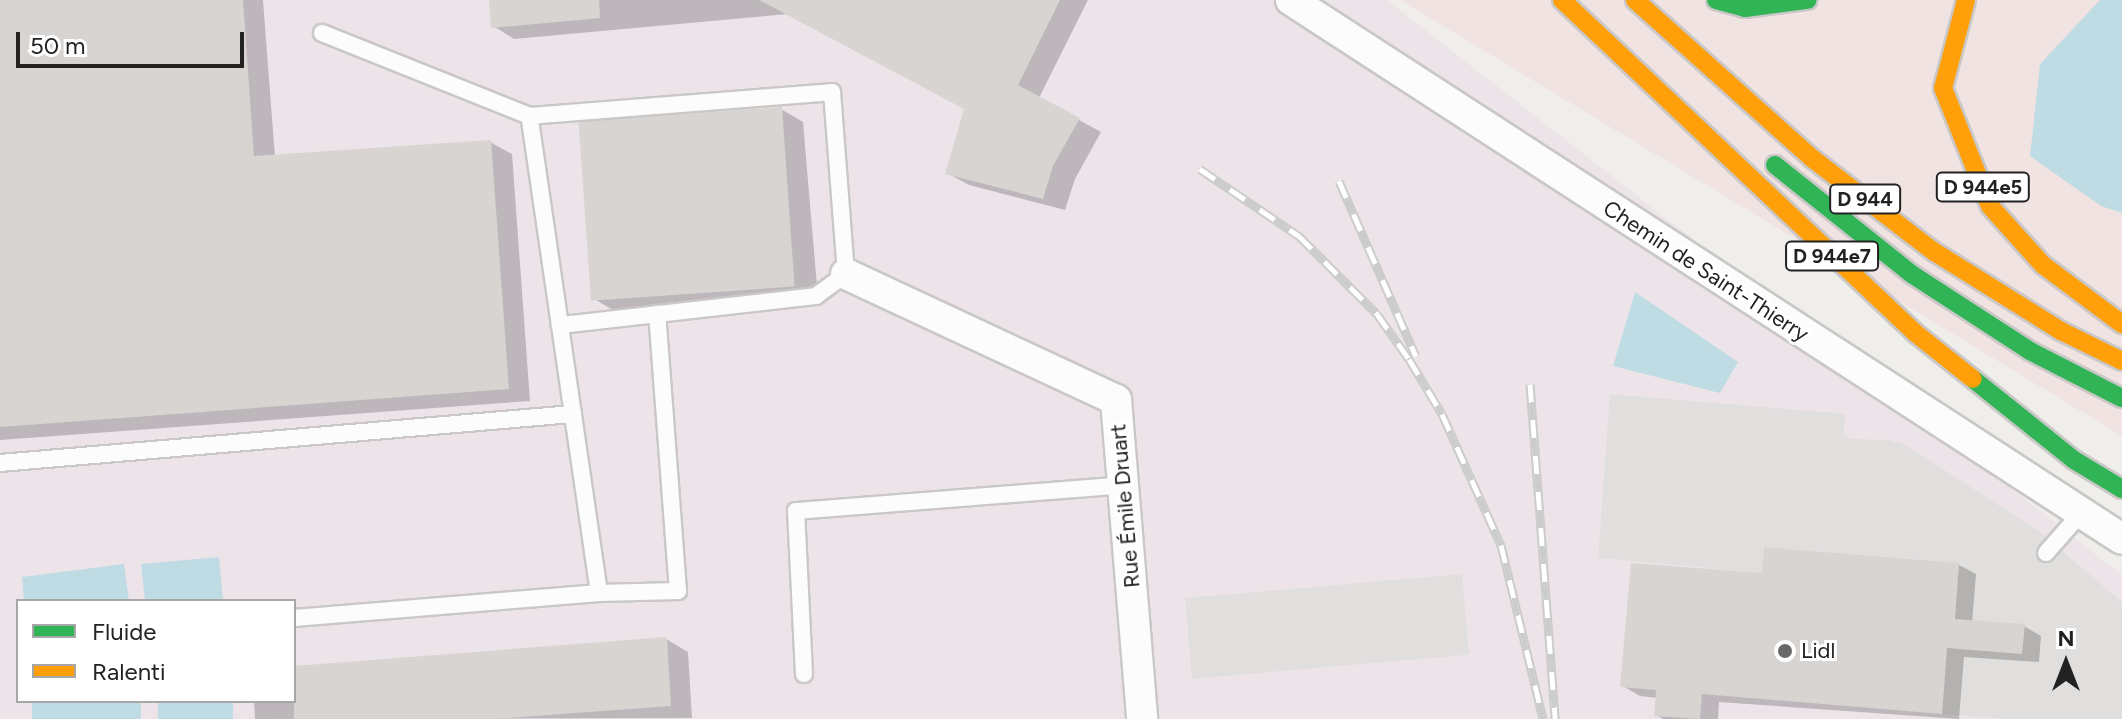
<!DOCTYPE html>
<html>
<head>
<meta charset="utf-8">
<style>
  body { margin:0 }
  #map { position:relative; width:2122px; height:719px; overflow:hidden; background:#f0eeeb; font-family:Figtree,sans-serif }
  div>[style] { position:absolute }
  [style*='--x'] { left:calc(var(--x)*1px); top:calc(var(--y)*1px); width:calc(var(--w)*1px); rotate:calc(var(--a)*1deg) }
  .commercial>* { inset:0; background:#f1e3e1 }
  .industrial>* { inset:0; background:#ede4e9 }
  .parking>* { inset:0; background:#e0dfde; transform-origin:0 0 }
  .water>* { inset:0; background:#bfdbe3; transform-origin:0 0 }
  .shadow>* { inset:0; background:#0003 }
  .building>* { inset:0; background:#d7d4d2; transform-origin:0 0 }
  .roads { filter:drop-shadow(2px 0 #c9c8c7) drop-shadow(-2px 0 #c9c8c7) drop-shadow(0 2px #c9c8c7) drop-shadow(0 -2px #c9c8c7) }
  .lane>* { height:16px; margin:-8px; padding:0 8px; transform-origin:8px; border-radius:8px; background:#fdfcfc }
  .street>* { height:30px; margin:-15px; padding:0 15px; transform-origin:15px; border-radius:15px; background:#fdfcfc }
  .fast>* { height:18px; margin:-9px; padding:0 9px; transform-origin:9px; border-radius:9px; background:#30b455 }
  .slow>* { height:18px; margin:-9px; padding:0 9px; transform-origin:9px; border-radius:9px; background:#ff9f0a }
  .rail>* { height:9px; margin-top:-4.5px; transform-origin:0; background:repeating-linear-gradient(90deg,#fff 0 18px,#ccc 0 36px); box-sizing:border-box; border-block:2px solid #ccc }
  .dots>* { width:22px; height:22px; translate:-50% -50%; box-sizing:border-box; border:4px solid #fff; border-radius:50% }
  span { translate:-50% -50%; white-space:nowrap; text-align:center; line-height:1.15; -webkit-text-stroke:6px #fff; paint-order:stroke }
  .shield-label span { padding:2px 6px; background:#fff; border:2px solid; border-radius:6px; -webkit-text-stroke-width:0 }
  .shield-label { font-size:20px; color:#222; font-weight:700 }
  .street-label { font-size:22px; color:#222 }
  .poi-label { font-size:22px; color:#222 }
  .left { translate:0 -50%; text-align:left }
  .legend { position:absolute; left:16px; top:599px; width:280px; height:104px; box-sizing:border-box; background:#fff; border:2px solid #a7a7a7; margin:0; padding:10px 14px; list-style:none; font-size:24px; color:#222 }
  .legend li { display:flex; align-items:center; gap:16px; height:40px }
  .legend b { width:40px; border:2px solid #a7a7a7 }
  .north { position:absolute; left:2026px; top:623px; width:80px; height:80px; -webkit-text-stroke:6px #fff; paint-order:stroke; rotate:0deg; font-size:22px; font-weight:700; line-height:32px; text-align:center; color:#222 }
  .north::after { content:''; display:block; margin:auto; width:28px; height:36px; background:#222; clip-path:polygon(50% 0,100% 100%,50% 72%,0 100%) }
  .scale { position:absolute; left:16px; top:32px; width:228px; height:36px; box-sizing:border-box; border:4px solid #222; border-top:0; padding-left:10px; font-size:24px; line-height:28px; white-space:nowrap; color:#222; -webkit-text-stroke:6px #fff; paint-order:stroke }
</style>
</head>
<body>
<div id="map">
  <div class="commercial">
    <div style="clip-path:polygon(1400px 0,2122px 0,2122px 436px)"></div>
  </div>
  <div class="industrial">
    <div style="clip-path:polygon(evenodd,0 0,1387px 0,2122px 575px,2122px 719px,0 719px,0 0,18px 601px,294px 601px,294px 701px,18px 701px,18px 601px)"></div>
  </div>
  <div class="parking">
    <div style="clip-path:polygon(1610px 394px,1845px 414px,1844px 434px,1850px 439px,1889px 440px,1906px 445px,2040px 532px,2122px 602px,2122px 719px,2008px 719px,1942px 714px,1950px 615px,1955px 615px,1959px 563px,1764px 547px,1762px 573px,1598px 558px)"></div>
    <div style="left:1462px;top:574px;width:81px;height:278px;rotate:85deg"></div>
  </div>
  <div class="water">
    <div style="clip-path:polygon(2100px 0,2122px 0,2122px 213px,2101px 206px,2030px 156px,2040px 64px)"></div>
    <div style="clip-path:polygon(1635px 292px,1738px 362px,1720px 393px,1613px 366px)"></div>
    <div style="clip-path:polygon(219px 557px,223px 601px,145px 601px,141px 564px)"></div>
    <div style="clip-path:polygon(124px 564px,129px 601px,24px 601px,22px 577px)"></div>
    <div style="left:32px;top:701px;width:109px;height:18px"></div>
    <div style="left:158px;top:701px;width:75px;height:18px"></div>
  </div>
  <div class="shadow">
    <div style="clip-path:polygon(0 0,263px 0,275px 157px,490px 142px,512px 154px,530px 401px,0 440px)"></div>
    <div style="clip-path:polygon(491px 0,1088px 0,1039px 98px,1101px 132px,1075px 179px,1065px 210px,969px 185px,947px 173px,966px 109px,788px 14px,514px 39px,493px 26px)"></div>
    <div style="clip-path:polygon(781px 109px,803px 122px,818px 298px,618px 313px,596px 300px)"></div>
    <div style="clip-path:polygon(1959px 565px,1976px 574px,1972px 623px,2024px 626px,2041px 636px,2039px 662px,1964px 657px,1959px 719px,1719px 702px,1718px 719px,1663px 719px,1656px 715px,1658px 698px,1640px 696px,1623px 686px,1764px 575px)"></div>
    <div style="clip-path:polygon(666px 639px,688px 652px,692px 718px,255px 719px,254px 701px,294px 701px,294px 668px)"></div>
  </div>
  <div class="building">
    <div style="clip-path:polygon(0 0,243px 0,254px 156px,491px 140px,509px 389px,0 427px)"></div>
    <div style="clip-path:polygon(489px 0,599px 0,600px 18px,491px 28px)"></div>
    <div style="clip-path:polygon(759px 0,1060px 0,1018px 85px,1080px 118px,1053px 166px,1043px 199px,945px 174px,964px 109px)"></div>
    <div style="left:782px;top:107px;width:180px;height:204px;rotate:86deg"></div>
    <div style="clip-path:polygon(1764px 547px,1959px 563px,1955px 619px,2025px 624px,2022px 654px,1947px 648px,1942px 714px,1702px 694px,1700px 719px,1654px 716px,1656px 690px,1620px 687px,1631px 563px,1762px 573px)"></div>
    <div style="clip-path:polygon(667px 637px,671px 706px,494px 719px,294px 719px,294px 666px)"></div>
  </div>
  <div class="roads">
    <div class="lane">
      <div style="--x:322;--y:33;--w:223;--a:21.8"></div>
      <div style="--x:529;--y:116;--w:304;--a:-4.5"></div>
      <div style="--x:832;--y:92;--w:183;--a:85.6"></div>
      <div style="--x:846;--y:274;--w:37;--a:144"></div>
      <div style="--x:816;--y:296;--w:258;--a:173.5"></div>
      <div style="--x:0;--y:463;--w:575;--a:-4.89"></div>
      <div style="--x:2046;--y:553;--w:53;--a:-48.8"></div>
      <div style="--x:599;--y:593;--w:79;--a:-1.5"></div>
      <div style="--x:678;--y:591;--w:278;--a:-94.3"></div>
      <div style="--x:294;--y:618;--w:306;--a:-4.7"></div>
      <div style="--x:599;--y:593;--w:482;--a:-98.3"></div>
      <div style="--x:804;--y:674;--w:163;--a:-92.8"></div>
      <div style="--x:796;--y:511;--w:330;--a:-4.5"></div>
    </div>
    <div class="street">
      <div style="--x:1291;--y:0;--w:990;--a:32.97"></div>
      <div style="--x:846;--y:274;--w:298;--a:25"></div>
      <div style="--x:1116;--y:400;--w:320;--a:85.3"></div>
    </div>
    <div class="fast">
      <div style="--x:1716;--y:0;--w:30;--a:15"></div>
      <div style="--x:1745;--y:8;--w:63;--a:-7.4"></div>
      <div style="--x:1775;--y:165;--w:176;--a:38.6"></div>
      <div style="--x:1913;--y:275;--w:140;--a:33"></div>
      <div style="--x:2030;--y:351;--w:103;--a:27.1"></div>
      <div style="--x:1973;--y:379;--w:129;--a:38.7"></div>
      <div style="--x:2074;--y:460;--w:56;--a:31.1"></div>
    </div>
    <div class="slow">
      <div style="--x:1562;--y:0;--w:484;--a:43.3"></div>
      <div style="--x:1914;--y:332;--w:75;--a:38.5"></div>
      <div style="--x:1635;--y:0;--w:239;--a:41.8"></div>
      <div style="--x:1813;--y:159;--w:151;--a:37.5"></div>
      <div style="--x:1933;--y:251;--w:151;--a:32"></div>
      <div style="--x:2061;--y:331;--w:68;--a:26.2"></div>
      <div style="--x:1966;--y:0;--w:91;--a:104.6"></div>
      <div style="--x:1943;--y:88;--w:127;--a:68.3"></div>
      <div style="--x:1990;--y:206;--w:79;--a:48.1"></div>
      <div style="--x:2043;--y:265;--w:99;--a:36.8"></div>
    </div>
  </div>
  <div class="rail">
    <div style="--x:1200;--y:169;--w:120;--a:34.1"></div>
    <div style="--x:1299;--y:236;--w:110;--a:45"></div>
    <div style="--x:1377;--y:314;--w:55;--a:54.6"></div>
    <div style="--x:1409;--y:359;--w:64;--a:59"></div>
    <div style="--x:1442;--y:414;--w:144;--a:65.8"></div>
    <div style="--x:1501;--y:545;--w:179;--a:76.4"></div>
    <div style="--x:1339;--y:181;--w:191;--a:66.3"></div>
    <div style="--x:1530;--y:384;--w:336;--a:85.7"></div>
  </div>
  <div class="dots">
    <div style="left:1785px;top:651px;background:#6a6968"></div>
  </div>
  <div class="shield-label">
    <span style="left:1983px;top:187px">D 944e5</span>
    <span style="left:1865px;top:199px">D 944</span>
    <span style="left:1832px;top:256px">D 944e7</span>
  </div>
  <div class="street-label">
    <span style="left:1706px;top:271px;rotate:33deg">Chemin de Saint-Thierry</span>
    <span style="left:1125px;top:506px;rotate:-95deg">Rue Émile Druart</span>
  </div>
  <div class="poi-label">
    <span class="left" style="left:1801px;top:651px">Lidl</span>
  </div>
  <ul class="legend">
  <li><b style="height:10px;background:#30b455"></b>Fluide</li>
  <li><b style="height:10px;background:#ff9f0a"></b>Ralenti</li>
  </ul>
  <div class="north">N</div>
  <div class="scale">50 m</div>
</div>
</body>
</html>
